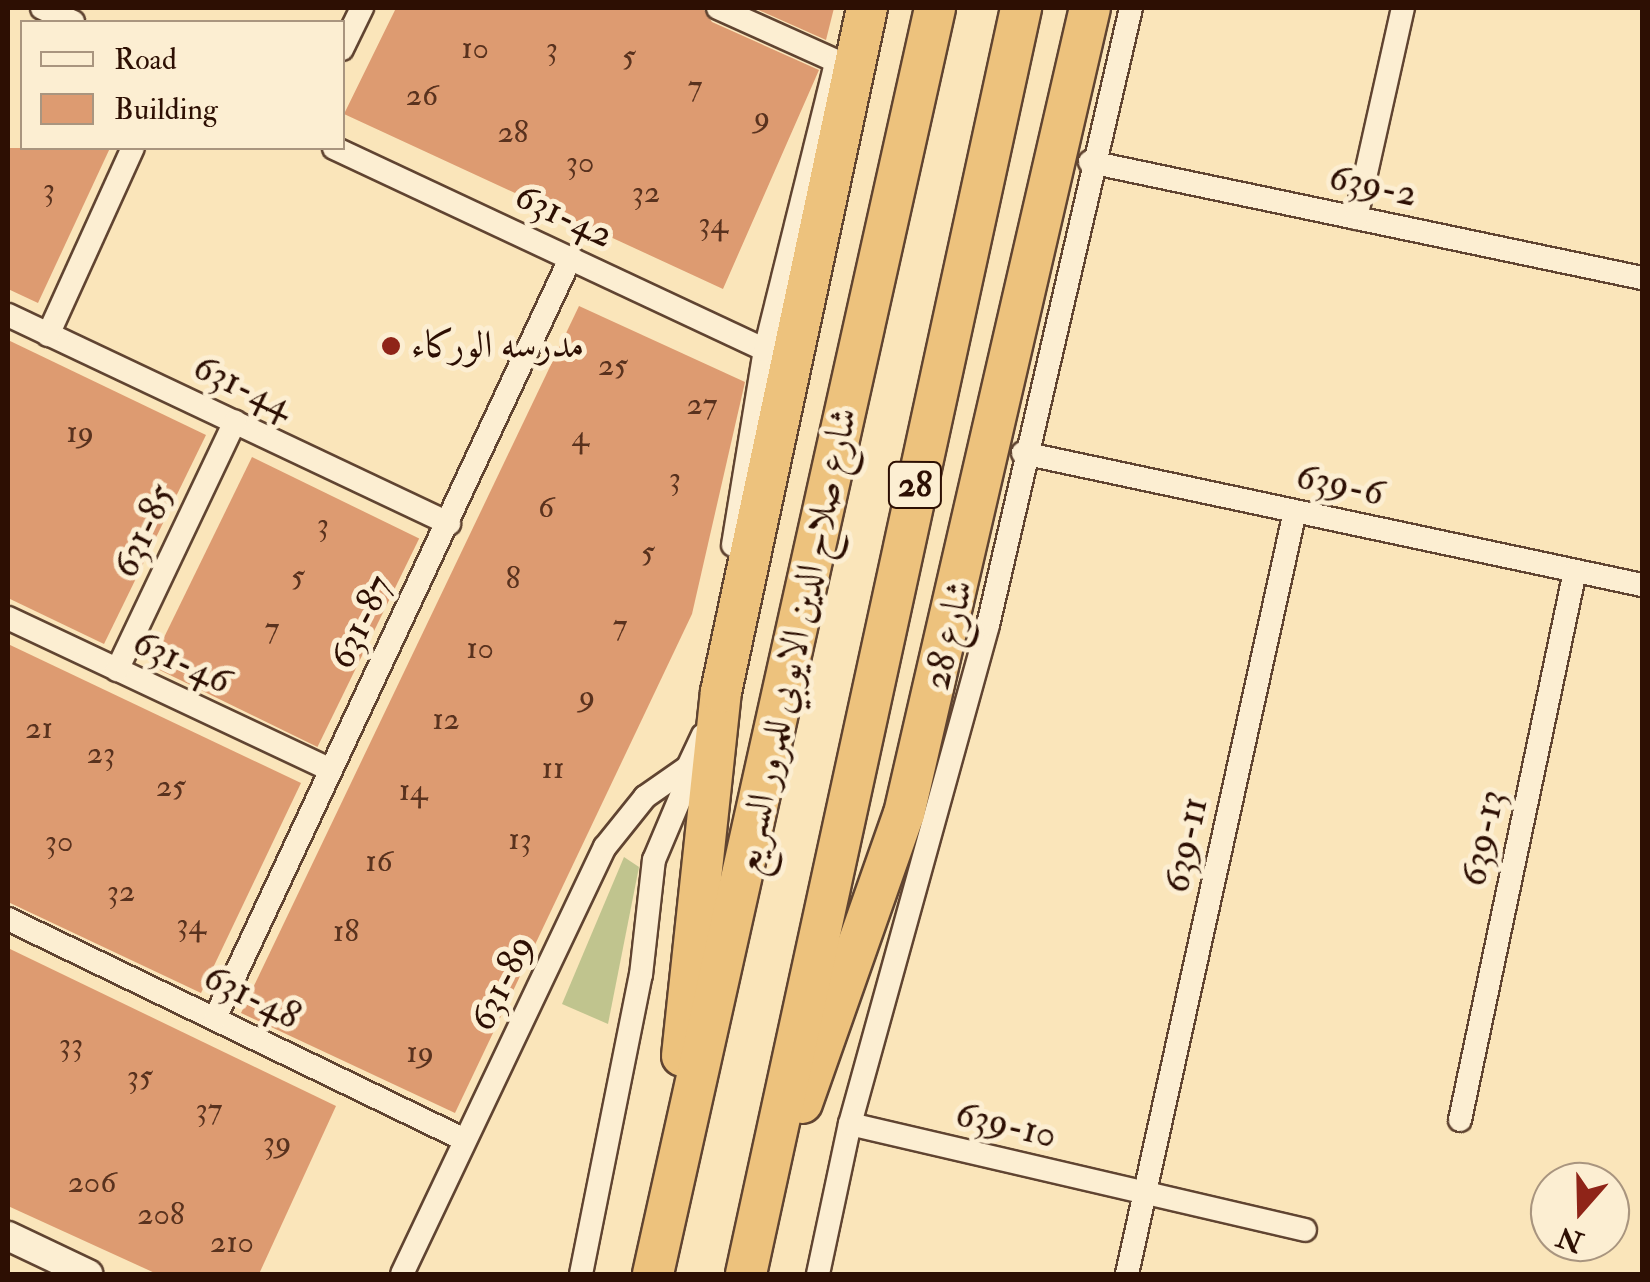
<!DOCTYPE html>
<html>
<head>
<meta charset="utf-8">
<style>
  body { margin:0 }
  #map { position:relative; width:1650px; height:1282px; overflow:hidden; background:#fae5ba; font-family:"IM FELL Double Pica",Amiri,serif }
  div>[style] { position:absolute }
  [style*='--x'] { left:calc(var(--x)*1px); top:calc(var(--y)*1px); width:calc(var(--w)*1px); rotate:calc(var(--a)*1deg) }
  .green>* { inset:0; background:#c0c48e }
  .building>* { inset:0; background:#dd9b71; transform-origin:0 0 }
  .roads { filter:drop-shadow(2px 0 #604431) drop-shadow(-2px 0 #604431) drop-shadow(0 2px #604431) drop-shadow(0 -2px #604431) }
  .minor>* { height:22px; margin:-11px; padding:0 11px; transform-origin:11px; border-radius:11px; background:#fceed2 }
  .tertiary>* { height:28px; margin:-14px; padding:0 14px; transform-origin:14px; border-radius:14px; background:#fceed2 }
  .motorway>* { height:40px; margin:-20px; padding:0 20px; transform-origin:20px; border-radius:20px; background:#edc27d }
  .dots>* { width:28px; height:28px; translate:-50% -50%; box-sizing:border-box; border:5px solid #fceed2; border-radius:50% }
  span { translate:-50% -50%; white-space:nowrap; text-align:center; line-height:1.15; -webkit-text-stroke:10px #fceed2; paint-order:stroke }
  .number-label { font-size:32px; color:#59321e }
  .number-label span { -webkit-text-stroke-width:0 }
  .shield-label span { padding:2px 8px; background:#fceed2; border:2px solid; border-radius:8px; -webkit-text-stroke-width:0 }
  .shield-label { font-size:35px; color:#2d0f03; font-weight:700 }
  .street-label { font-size:38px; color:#2d0f03 }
  .poi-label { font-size:38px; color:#2d0f03 }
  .left { translate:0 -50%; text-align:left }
  .frame { position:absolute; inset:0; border:10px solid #2d0f03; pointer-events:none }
  .legend { position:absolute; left:20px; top:20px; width:325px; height:130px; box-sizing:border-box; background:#fceed2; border:2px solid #a9957f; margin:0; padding:12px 18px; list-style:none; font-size:30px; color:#2d0f03 }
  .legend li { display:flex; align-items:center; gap:20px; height:50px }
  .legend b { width:50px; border:2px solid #a9957f }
  .north { position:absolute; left:1530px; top:1162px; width:100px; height:100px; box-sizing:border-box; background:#fceed2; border:2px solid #a9957f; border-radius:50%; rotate:200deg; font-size:28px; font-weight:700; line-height:40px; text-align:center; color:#2d0f03 }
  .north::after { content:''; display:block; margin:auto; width:35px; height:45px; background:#8f2418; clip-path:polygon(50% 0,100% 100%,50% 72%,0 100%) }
</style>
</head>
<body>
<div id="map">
  <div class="green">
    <div style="clip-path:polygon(624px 857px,639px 867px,608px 1024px,562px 1004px)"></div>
  </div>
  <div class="building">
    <div style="clip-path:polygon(396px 8px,703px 8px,712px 22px,819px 70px,723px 289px,344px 114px)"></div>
    <div style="clip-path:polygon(754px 8px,834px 8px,826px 40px)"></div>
    <div style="clip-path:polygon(8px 148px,110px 148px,38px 303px,8px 289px)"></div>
    <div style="clip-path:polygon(579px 306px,745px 382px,692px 614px,455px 1113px,241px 1013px)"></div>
    <div style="clip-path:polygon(8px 340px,206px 435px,104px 644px,8px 598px)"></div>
    <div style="left:252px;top:457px;width:186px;height:232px;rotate:26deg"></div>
    <div style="clip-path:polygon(8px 644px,301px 783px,201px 993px,8px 902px)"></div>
    <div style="clip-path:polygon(8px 948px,336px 1106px,259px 1274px,157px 1274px,8px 1206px)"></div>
  </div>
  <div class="roads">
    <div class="minor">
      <div style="--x:42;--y:8;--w:34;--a:24"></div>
      <div style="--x:718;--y:8;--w:129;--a:24.2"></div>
      <div style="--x:342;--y:49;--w:46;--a:-64"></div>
      <div style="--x:334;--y:148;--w:476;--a:25.1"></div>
      <div style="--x:1090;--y:162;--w:564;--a:11.87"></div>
      <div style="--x:1356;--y:218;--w:215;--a:-77.4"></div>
      <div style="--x:8;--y:315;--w:488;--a:25.3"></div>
      <div style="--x:48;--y:335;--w:205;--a:-65.6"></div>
      <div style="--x:1023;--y:453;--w:633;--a:12.04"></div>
      <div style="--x:733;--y:545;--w:198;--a:-80.7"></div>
      <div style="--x:765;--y:350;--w:291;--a:-76.1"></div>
      <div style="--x:8;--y:618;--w:353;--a:25.2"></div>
      <div style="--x:117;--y:670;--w:275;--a:-64.6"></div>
      <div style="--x:8;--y:919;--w:508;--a:25.81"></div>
      <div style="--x:215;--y:1018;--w:840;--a:-64.93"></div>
      <div style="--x:1460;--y:1120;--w:561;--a:-78.17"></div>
      <div style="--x:850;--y:1124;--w:467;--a:13.1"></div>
      <div style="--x:402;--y:1274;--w:473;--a:-64.6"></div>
      <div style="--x:605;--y:847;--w:64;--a:-51.3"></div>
      <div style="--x:645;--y:797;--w:52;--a:-34.9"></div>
      <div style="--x:688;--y:767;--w:35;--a:-65"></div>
      <div style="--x:581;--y:1274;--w:305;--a:-78.7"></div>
      <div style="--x:641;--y:975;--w:116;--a:-83.6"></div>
      <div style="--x:654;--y:860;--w:105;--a:-67.1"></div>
      <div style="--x:818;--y:1274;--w:153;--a:-78"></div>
      <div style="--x:850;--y:1124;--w:518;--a:-74.54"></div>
      <div style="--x:988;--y:625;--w:633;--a:-76.95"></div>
      <div style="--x:1127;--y:1274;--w:781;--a:-77.58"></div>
    </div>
    <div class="tertiary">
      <div style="--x:8;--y:1236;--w:89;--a:25.4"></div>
    </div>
    <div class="motorway">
      <div style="--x:682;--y:1056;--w:366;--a:-83.9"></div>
      <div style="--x:721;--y:692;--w:699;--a:-77.95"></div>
      <div style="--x:802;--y:1103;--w:306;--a:-70.6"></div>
      <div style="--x:904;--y:814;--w:827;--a:-77.01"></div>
      <div style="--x:653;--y:1274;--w:1297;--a:-77.44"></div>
      <div style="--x:746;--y:1274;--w:1296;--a:-77.74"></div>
    </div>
  </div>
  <div class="dots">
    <div style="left:391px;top:346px;background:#8f2418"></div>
  </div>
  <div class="number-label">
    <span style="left:475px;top:48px">10</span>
    <span style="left:552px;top:48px">3</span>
    <span style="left:629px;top:56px">5</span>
    <span style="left:695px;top:86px">7</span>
    <span style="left:422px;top:95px">26</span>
    <span style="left:762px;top:117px">9</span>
    <span style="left:513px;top:132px">28</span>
    <span style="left:580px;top:162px">30</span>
    <span style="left:49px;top:189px">3</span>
    <span style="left:646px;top:192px">32</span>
    <span style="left:713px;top:223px">34</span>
    <span style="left:613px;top:365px">25</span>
    <span style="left:702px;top:404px">27</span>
    <span style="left:80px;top:432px">19</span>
    <span style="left:580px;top:436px">4</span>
    <span style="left:675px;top:478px">3</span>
    <span style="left:546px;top:507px">6</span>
    <span style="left:323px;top:524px">3</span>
    <span style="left:648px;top:552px">5</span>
    <span style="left:298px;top:576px">5</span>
    <span style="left:513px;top:578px">8</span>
    <span style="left:620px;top:625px">7</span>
    <span style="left:272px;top:628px">7</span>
    <span style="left:480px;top:648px">10</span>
    <span style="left:587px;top:696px">9</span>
    <span style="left:446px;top:719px">12</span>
    <span style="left:39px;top:728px">21</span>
    <span style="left:101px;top:753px">23</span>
    <span style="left:553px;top:768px">11</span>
    <span style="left:171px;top:786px">25</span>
    <span style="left:413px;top:790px">14</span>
    <span style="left:520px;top:839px">13</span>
    <span style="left:59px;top:841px">30</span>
    <span style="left:379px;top:861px">16</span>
    <span style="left:121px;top:891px">32</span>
    <span style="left:191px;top:924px">34</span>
    <span style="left:346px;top:931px">18</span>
    <span style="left:71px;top:1044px">33</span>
    <span style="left:420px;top:1052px">19</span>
    <span style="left:140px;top:1076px">35</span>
    <span style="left:209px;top:1109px">37</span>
    <span style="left:277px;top:1142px">39</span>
    <span style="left:92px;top:1182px">206</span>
    <span style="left:161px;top:1214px">208</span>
    <span style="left:232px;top:1242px">210</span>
  </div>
  <div class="shield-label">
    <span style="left:915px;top:485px">28</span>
  </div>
  <div class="street-label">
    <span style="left:1373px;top:186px;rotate:12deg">639-2</span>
    <span style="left:564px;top:216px;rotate:25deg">631-42</span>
    <span style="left:243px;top:387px;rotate:25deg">631-44</span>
    <span style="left:1340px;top:485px;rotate:12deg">639-6</span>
    <span style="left:144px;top:531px;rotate:-65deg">631-85</span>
    <span style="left:361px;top:622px;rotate:-64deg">631-87</span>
    <span style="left:949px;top:635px;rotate:-77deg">شارع 28</span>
    <span style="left:796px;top:641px;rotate:-78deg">شارع صلاح الدين الايوبي للمرور السريع</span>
    <span style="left:182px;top:662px;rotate:25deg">631-46</span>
    <span style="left:1483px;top:838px;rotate:-78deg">639-13</span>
    <span style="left:1186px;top:845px;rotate:-78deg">639-11</span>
    <span style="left:502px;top:983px;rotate:-64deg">631-89</span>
    <span style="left:252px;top:997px;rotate:26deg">631-48</span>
    <span style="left:1006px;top:1125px;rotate:13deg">639-10</span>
  </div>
  <div class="poi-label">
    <span class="left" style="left:411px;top:346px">مدرسه الوركاء</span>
  </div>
  <div class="frame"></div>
  <ul class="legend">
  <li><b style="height:12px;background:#fceed2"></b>Road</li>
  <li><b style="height:28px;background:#dd9b71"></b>Building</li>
  </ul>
  <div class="north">N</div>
</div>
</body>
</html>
